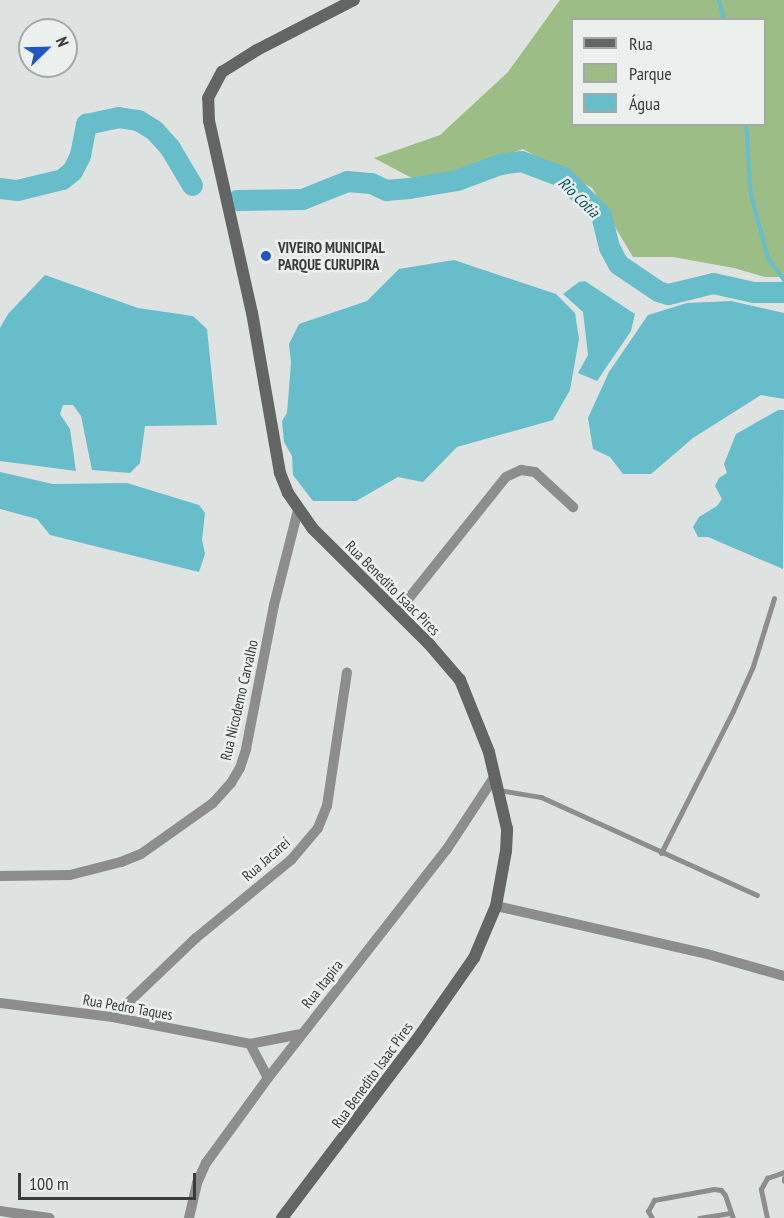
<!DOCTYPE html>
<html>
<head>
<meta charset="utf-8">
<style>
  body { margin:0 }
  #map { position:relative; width:784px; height:1218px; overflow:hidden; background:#dee2e0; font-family:"PT Sans Narrow",sans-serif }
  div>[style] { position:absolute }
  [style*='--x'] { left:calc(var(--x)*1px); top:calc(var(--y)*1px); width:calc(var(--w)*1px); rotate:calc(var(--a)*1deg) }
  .green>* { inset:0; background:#9dbd86 }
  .water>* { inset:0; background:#67beca }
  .stream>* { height:4px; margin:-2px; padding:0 2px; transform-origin:2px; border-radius:2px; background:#67beca }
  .river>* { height:21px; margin:-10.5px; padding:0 10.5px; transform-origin:10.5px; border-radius:10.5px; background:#67beca }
  .lane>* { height:5px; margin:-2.5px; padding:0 2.5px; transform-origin:2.5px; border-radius:2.5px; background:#8c8d8c }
  .street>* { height:10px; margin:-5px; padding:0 5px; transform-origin:5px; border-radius:5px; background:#8c8d8c }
  .secondary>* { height:12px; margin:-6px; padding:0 6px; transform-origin:6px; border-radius:6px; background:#636564 }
  .dots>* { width:16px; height:16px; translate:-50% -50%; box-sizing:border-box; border:3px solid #ebf0ee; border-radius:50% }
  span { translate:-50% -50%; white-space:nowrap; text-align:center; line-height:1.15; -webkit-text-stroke:5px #ebf0ee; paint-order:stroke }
  .poi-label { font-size:15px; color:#3a3c3b; font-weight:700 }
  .left { translate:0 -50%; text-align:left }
  .street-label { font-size:15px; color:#3a3c3b }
  .water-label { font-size:16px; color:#01545c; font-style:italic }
  .legend { position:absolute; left:571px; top:18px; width:195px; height:108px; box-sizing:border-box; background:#ebf0ee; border:2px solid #a4a8a6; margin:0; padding:8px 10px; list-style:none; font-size:18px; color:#3a3c3b }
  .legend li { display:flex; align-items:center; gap:12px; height:30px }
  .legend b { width:30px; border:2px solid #a4a8a6 }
  .north { position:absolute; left:18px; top:18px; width:60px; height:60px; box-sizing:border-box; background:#ebf0ee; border:2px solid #a4a8a6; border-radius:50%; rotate:67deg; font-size:16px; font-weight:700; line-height:24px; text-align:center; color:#3a3c3b }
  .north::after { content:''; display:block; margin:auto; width:21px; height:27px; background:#2055c2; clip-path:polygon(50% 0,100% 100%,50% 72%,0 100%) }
  .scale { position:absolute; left:18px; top:1173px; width:178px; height:27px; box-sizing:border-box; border:3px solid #3a3c3b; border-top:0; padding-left:8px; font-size:18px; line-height:21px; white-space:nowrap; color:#3a3c3b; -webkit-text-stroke:4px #ebf0ee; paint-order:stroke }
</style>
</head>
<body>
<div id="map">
  <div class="green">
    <div style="clip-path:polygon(evenodd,560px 0,784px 0,784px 277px,765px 277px,734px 268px,673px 257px,633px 257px,592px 188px,523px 149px,425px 185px,374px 158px,440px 135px,508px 72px,560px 0,572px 20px,764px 20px,764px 124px,572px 124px,572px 20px)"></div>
  </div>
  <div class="water">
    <div style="clip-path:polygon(454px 260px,556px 294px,575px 313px,579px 339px,570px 390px,553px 420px,457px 447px,423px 482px,398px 477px,356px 501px,313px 501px,293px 475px,292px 456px,284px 442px,282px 421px,287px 413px,291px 363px,289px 344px,299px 324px,367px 301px,399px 269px)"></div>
    <div style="clip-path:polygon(45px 275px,138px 308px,193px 316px,207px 329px,217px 425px,145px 426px,140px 463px,130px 473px,92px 470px,81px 416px,73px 405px,63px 405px,60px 414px,70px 429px,76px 471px,0 461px,0 328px,8px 314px)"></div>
    <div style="clip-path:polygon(585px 281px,635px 314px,631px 331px,597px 381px,578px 373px,588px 355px,583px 312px,563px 294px,579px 282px)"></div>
    <div style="clip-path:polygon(731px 301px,784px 313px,784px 399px,761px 395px,693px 438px,651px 474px,623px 474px,610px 457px,593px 449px,588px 418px,609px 372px,648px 315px,687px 303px)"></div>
    <div style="clip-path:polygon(778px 410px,784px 410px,783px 569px,708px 537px,698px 537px,693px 527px,699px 517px,717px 506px,722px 499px,715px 486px,719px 478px,727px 473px,724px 464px,736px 434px)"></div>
    <div style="clip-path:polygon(0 472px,53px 484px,127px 483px,199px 505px,205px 513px,202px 540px,205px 554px,199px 572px,50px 535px,37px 519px,0 509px)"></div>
  </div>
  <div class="stream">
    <div style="--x:719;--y:0;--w:21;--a:76"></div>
    <div style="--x:746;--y:124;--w:71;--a:86"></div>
    <div style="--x:751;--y:195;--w:65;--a:74.9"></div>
    <div style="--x:768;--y:258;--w:27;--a:54"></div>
  </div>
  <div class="river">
    <div style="--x:0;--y:188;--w:17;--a:7"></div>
    <div style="--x:17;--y:190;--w:46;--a:-13.7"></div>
    <div style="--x:62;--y:179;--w:13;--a:-39"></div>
    <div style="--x:72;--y:171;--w:18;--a:-63"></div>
    <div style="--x:80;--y:155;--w:32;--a:-79"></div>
    <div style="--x:86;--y:124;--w:33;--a:-12"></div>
    <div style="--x:118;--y:117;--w:20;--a:9"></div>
    <div style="--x:138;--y:120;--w:19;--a:32"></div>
    <div style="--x:154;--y:130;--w:24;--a:48"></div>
    <div style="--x:170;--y:148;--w:43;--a:59.3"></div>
    <div style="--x:237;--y:200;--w:65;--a:-0.9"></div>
    <div style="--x:302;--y:199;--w:48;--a:-21.8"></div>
    <div style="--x:347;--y:181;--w:24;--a:5"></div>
    <div style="--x:371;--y:183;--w:17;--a:25"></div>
    <div style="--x:386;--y:190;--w:23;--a:-5"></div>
    <div style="--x:409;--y:188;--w:49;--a:-9.5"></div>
    <div style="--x:457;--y:180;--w:46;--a:-20.4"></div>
    <div style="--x:500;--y:164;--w:21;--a:-8"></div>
    <div style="--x:521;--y:161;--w:45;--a:20.9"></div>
    <div style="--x:563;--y:177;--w:54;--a:45"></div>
    <div style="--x:601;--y:215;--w:33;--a:76"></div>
    <div style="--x:609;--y:247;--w:19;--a:62"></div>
    <div style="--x:618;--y:264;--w:48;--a:34"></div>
    <div style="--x:658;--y:291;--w:10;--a:17"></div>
    <div style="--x:668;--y:294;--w:46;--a:-13.7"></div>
    <div style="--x:713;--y:283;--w:41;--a:12.7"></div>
    <div style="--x:753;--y:292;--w:31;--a:0"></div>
  </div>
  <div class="lane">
    <div style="--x:499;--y:790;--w:43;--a:9.5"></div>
    <div style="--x:541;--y:797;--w:237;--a:24.4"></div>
    <div style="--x:661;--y:853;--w:159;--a:-63.1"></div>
    <div style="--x:733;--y:711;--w:49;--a:-66"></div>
    <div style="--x:753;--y:666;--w:71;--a:-72.8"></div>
    <div style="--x:784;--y:1178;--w:3;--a:90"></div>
    <div style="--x:652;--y:1218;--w:8;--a:-120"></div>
    <div style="--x:648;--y:1211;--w:13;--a:-61"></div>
    <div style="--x:654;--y:1200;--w:61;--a:-10.4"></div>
    <div style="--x:714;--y:1189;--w:7;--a:8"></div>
    <div style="--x:721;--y:1190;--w:6;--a:51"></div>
    <div style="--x:725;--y:1195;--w:24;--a:71"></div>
    <div style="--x:699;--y:1218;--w:32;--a:-9"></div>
    <div style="--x:767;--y:1218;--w:30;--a:-102"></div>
    <div style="--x:761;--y:1189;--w:13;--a:-61"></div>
    <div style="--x:767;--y:1178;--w:18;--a:-19"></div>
  </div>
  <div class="street">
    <div style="--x:397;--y:613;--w:174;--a:-51.3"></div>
    <div style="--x:506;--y:477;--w:17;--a:-25"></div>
    <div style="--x:521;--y:470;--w:14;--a:8"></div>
    <div style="--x:535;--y:472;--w:52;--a:42.6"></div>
    <div style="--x:0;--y:876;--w:70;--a:-0.8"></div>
    <div style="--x:70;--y:875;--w:53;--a:-14.3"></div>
    <div style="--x:121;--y:862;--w:22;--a:-22"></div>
    <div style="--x:141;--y:854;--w:88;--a:-35.3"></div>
    <div style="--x:213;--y:803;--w:27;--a:-48"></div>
    <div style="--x:231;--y:783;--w:17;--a:-59"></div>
    <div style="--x:240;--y:768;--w:20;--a:-72"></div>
    <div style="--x:246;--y:749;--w:147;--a:-79"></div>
    <div style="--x:274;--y:605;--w:98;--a:-75.8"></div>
    <div style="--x:496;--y:906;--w:216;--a:12.8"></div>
    <div style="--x:707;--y:954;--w:80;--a:15.9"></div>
    <div style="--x:0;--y:1003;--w:114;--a:7.1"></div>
    <div style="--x:113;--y:1017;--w:140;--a:11.1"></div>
    <div style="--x:250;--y:1044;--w:52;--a:-11.1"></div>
    <div style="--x:113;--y:1017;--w:115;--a:-43.6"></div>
    <div style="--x:196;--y:938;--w:123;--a:-39.4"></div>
    <div style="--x:291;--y:860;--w:42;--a:-49.8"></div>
    <div style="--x:318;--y:828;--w:24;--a:-68"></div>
    <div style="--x:327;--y:806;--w:135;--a:-81.5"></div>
    <div style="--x:250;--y:1044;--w:38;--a:62"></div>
    <div style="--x:0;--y:1211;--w:50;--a:8"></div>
    <div style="--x:189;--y:1218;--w:36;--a:-77"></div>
    <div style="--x:197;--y:1183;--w:22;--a:-66"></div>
    <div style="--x:206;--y:1163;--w:105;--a:-53.9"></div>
    <div style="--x:268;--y:1078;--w:291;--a:-52"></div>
    <div style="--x:447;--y:849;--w:87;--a:-56.7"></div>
  </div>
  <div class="secondary">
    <div style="--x:282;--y:1218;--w:222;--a:-52.9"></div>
    <div style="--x:416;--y:1041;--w:101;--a:-55.1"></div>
    <div style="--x:474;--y:958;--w:56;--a:-67.1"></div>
    <div style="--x:496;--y:906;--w:56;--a:-79.7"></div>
    <div style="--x:506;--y:851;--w:22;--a:-87"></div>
    <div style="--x:507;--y:829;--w:79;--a:-103.2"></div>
    <div style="--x:489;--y:752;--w:78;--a:-111.9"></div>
    <div style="--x:460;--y:680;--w:48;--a:-130.7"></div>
    <div style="--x:429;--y:644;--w:163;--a:-135.2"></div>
    <div style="--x:313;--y:529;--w:44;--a:-124.8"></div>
    <div style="--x:288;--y:493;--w:22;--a:-112"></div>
    <div style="--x:280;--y:473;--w:162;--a:-99.9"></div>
    <div style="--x:252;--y:313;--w:197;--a:-102.6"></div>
    <div style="--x:209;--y:121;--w:23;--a:-92"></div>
    <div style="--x:208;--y:98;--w:30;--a:-62"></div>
    <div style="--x:222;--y:72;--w:41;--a:-32.2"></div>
    <div style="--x:257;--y:50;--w:109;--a:-27.3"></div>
  </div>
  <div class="dots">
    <div style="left:266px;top:256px;background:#2055c2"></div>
  </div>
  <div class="poi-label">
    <span class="left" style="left:278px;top:256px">VIVEIRO MUNICIPAL<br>PARQUE CURUPIRA</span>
  </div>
  <div class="street-label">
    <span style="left:393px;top:588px;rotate:45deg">Rua Benedito Isaac Pires</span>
    <span style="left:239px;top:700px;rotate:-77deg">Rua Nicodemo Carvalho</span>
    <span style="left:266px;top:859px;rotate:-41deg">Rua Jacareí</span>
    <span style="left:322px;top:984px;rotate:-52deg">Rua Itapira</span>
    <span style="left:128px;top:1007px;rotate:10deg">Rua Pedro Taques</span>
    <span style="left:372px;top:1075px;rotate:-54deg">Rua Benedito Isaac Pires</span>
  </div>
  <div class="water-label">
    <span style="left:579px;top:197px;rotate:44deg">Rio Cotia</span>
  </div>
  <ul class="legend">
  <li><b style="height:8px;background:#636564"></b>Rua</li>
  <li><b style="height:16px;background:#9dbd86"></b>Parque</li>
  <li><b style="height:16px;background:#67beca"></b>Água</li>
  </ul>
  <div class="north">N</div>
  <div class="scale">100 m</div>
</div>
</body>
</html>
